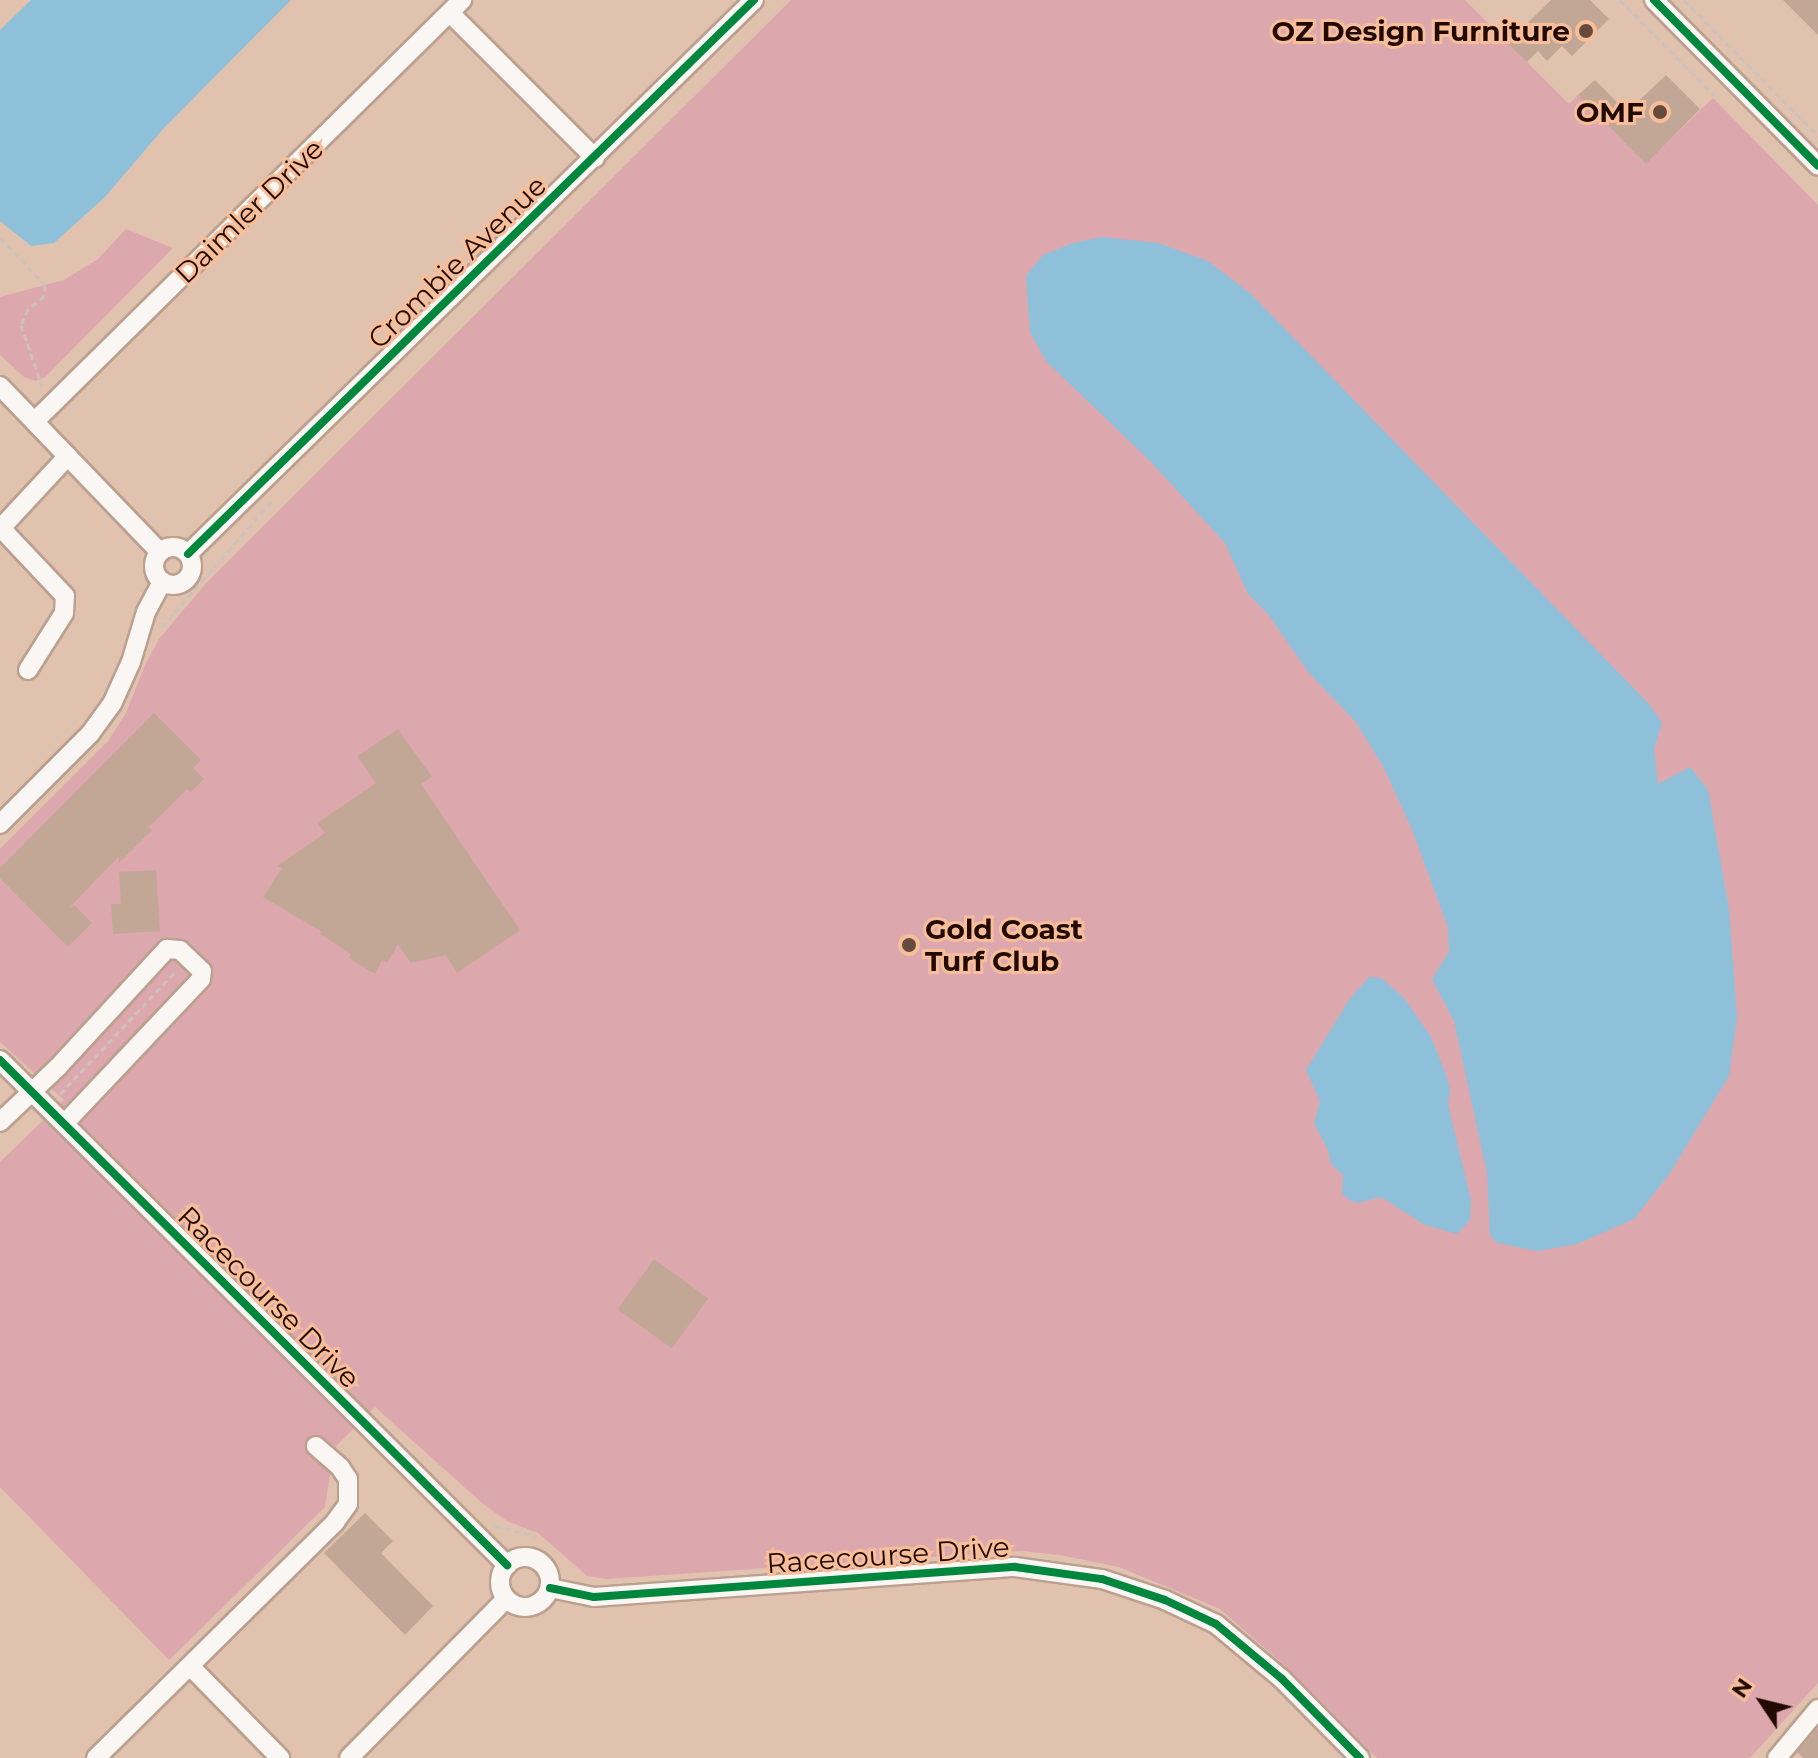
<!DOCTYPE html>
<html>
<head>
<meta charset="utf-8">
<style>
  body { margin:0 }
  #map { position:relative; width:1818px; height:1758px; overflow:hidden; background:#e1c2af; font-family:Montserrat,sans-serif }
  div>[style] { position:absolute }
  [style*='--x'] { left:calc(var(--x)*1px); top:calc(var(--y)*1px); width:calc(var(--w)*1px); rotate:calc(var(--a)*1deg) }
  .green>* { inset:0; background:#dda7ae }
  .water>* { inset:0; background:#8ec0da }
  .building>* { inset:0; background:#c2a796; transform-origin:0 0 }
  .path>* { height:3px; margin-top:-1.5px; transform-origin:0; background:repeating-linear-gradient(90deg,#ccc2bd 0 6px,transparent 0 10px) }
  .roads { filter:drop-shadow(2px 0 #bba08f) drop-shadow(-2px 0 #bba08f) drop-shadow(0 2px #bba08f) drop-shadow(0 -2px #bba08f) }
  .minor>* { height:18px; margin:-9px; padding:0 9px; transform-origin:9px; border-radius:9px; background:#faf6f3 }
  .minor>.ring { margin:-9px; padding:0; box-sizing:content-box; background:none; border:18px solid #faf6f3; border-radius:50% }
  .cycleway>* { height:8px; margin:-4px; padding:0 4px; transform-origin:4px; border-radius:4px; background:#00873e }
  .dots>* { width:22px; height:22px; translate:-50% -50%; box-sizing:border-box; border:4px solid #f7be99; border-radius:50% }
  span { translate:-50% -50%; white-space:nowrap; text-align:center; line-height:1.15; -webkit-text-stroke:6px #f7be99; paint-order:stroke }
  .poi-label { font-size:28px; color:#220a00; font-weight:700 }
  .right { translate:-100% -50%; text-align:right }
  .left { translate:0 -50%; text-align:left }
  .street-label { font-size:28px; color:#220a00 }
  .north { position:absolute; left:1722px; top:1662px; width:80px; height:80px; -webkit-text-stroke:6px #f7be99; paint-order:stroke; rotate:305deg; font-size:22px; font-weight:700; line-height:32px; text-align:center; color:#220a00 }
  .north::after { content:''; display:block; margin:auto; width:28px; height:36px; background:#220a00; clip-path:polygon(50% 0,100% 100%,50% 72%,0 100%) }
</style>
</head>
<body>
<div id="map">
  <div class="green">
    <div style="clip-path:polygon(791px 0,1465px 0,1569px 104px,1578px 95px,1646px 163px,1713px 98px,1818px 205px,1818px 1683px,1750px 1758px,1377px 1758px,1283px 1664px,1220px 1609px,1119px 1567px,1060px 1555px,1022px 1551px,606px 1579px,587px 1576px,538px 1533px,507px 1521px,482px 1503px,375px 1407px,334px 1448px,325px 1507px,169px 1660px,0 1487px,0 1162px,64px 1100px,0 1042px,0 849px,108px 741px,126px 713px,145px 665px,159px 639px,207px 582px)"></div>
    <div style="clip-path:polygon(126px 229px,173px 248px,45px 377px,35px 381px,24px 377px,0 355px,0 297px,64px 280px,98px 259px)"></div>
  </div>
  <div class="water">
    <div style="clip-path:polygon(31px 0,291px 0,163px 129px,105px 197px,54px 243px,31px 246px,0 221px,0 30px)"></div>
    <div style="clip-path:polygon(1102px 237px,1158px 243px,1208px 261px,1251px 294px,1649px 704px,1662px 723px,1654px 749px,1658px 784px,1690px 767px,1708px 790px,1729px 909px,1737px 1016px,1729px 1076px,1670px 1173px,1634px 1219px,1577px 1244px,1538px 1251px,1497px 1243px,1490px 1235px,1487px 1173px,1454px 1021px,1432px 979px,1449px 952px,1448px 927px,1411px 827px,1383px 766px,1355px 721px,1309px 673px,1268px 614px,1248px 594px,1225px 543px,1151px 462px,1046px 361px,1030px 332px,1026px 276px,1043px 255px,1073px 243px)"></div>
    <div style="clip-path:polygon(1369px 977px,1381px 978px,1404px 998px,1431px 1037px,1445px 1072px,1450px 1089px,1448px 1105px,1471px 1200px,1470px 1220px,1457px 1234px,1425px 1225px,1381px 1197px,1358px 1203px,1349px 1200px,1342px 1193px,1343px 1175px,1331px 1164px,1328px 1150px,1314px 1123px,1320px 1101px,1306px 1070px,1349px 1000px)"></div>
  </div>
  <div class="building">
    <div style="clip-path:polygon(1551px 0,1590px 0,1609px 19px,1572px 56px,1562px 46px,1547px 61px,1538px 51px,1527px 62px,1507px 43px)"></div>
    <div style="clip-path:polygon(1783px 0,1818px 0,1818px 35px)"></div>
    <div style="clip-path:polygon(1666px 75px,1700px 109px,1646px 164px,1578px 95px,1595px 80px,1627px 112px)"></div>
    <div style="clip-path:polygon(154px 713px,201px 760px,193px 768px,204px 779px,191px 792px,187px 789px,149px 827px,152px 830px,119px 863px,118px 857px,70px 907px,75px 906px,92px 923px,68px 947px,0 878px,0 868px)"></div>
    <div style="clip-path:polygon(398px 729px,432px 777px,421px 784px,520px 930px,457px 973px,446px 955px,411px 963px,398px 944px,387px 963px,382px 960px,375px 974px,349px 958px,351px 954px,320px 934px,322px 932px,263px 897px,282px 868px,277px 866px,325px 833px,317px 823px,376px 783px,357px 756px)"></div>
    <div style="clip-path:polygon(156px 870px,160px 931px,113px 934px,111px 904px,121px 904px,119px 872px)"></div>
    <div style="left:654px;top:1259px;width:67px;height:62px;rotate:36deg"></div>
    <div style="clip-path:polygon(365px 1513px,393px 1541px,381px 1553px,433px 1606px,405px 1635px,324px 1553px)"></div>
    <div style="clip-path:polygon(1818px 1728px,1818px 1758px,1803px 1758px,1797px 1752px)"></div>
  </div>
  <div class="path">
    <div style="--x:1620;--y:0;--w:134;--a:45.3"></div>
    <div style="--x:1684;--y:0;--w:191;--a:45.4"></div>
    <div style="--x:0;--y:238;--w:65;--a:46.2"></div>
    <div style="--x:45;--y:285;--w:11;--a:95"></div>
    <div style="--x:44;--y:296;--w:21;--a:141"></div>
    <div style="--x:28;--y:309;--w:17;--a:114"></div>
    <div style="--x:21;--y:325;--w:65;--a:71"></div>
    <div style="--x:162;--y:627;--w:167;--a:-48.9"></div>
    <div style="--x:60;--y:1094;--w:168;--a:-46.7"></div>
    <div style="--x:495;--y:1526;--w:43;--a:13.4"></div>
  </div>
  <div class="roads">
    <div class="minor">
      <div style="--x:1654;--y:0;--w:233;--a:45.3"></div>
      <div style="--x:450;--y:13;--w:205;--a:45"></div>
      <div style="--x:0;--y:386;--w:229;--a:46.1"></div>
      <div style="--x:35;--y:421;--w:600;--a:-44.59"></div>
      <div class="ring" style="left:154px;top:547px;width:20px;height:20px"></div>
      <div style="--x:188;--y:554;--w:792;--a:-44.39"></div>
      <div style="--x:28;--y:670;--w:67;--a:-57.7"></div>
      <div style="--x:64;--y:613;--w:17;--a:-87"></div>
      <div style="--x:65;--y:596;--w:93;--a:-133.3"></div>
      <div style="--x:1;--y:528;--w:98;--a:-47.1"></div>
      <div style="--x:0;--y:824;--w:127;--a:-45"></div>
      <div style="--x:90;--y:734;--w:37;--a:-54"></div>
      <div style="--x:112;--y:704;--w:46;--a:-65.7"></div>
      <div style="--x:131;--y:662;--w:52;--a:-73.3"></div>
      <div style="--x:146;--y:612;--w:34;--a:-62"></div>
      <div style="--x:0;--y:1060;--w:716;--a:44.89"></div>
      <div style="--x:0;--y:1122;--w:80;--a:-43.5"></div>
      <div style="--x:58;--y:1067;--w:161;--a:-47.3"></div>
      <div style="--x:167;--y:949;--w:13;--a:4"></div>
      <div style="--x:180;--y:950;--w:30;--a:44"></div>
      <div style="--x:202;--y:971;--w:8;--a:97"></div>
      <div style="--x:201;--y:979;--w:199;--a:133.4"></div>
      <div class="ring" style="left:500px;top:1557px;width:32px;height:32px"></div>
      <div style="--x:550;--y:1588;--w:45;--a:11.6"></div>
      <div style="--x:594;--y:1597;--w:422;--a:-4.1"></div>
      <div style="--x:1015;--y:1567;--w:88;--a:7.9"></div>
      <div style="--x:1102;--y:1579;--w:66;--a:18.4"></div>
      <div style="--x:1165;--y:1600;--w:56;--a:25.2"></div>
      <div style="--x:1216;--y:1624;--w:86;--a:39.8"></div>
      <div style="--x:1282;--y:1679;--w:111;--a:45.4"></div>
      <div style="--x:190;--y:1666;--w:129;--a:45.6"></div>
      <div style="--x:96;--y:1758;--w:336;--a:-44.6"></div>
      <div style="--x:335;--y:1522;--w:22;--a:-54"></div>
      <div style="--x:348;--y:1504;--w:25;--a:-90"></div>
      <div style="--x:348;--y:1479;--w:14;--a:-124"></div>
      <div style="--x:340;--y:1467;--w:32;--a:-139"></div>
      <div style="--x:349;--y:1758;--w:223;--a:-45.4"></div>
      <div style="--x:1777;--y:1758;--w:64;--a:-50.1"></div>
    </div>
  </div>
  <div class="cycleway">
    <div style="--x:1654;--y:0;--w:233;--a:45.3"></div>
    <div style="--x:188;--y:554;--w:792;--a:-44.39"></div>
    <div style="--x:0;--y:1060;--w:716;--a:44.89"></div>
    <div style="--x:550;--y:1588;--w:45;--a:11.6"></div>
    <div style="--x:594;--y:1597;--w:422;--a:-4.1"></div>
    <div style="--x:1015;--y:1567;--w:88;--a:7.9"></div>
    <div style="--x:1102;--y:1579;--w:66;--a:18.4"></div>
    <div style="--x:1165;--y:1600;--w:56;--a:25.2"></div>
    <div style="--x:1216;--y:1624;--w:86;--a:39.8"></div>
    <div style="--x:1282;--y:1679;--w:111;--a:45.4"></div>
  </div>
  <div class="dots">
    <div style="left:1586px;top:31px;background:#654a3d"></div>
    <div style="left:1660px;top:112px;background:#654a3d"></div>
    <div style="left:909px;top:945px;background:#654a3d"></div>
  </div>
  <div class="poi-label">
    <span class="right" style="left:1570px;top:31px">OZ Design Furniture</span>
    <span class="right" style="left:1644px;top:112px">OMF</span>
    <span class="left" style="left:925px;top:945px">Gold Coast<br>Turf Club</span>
  </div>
  <div class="street-label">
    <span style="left:249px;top:211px;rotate:-44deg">Daimler Drive</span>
    <span style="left:457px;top:262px;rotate:-44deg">Crombie Avenue</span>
    <span style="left:269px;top:1297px;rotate:45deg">Racecourse Drive</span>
    <span style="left:888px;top:1555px;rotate:-4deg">Racecourse Drive</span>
  </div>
  <div class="north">N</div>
</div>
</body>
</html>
